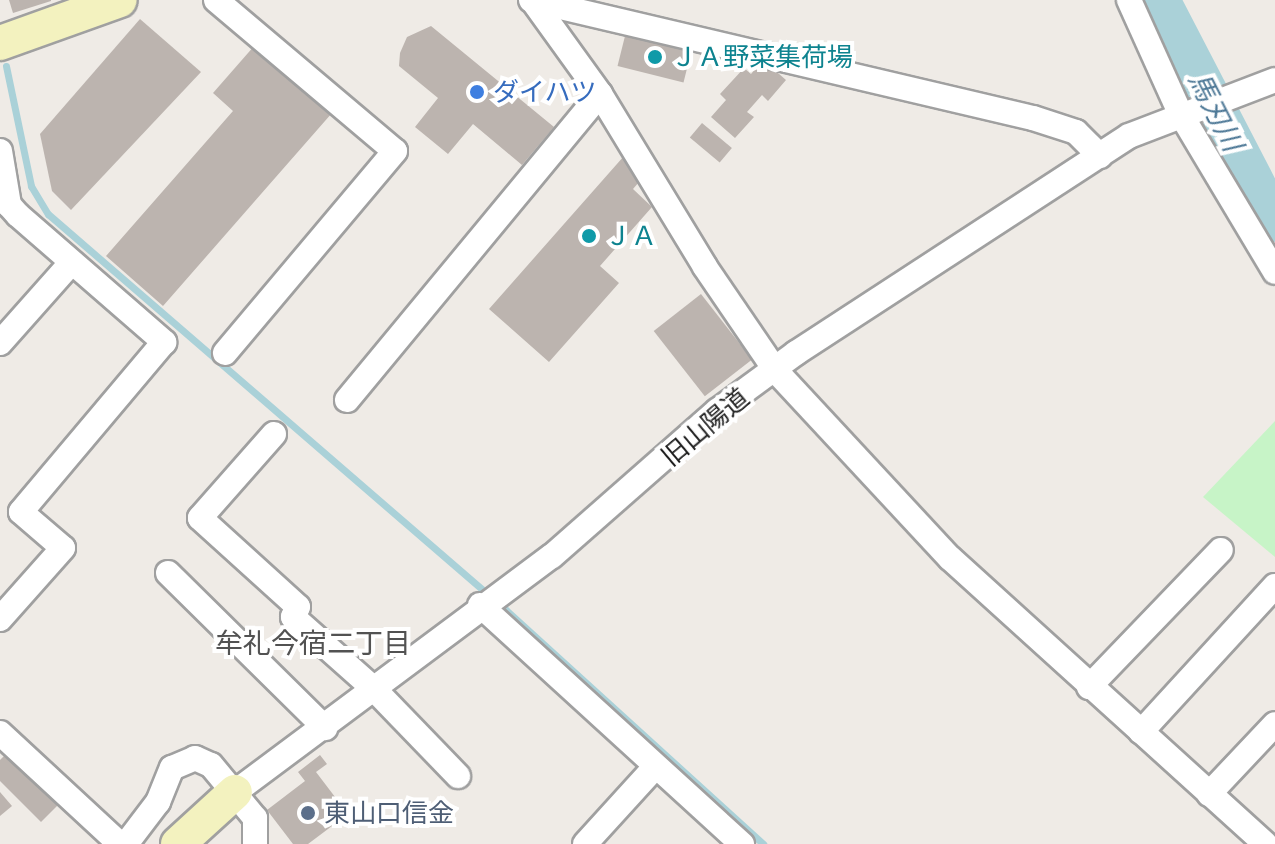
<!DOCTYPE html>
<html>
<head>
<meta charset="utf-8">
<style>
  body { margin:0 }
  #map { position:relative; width:1275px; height:844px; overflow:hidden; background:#efebe6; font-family:Manrope,"Noto Sans JP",sans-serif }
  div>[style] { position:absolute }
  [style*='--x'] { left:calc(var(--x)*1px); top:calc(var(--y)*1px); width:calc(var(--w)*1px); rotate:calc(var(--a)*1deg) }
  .park>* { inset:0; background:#c7f4c7 }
  .stream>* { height:7px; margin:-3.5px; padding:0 3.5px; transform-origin:3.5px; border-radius:3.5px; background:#aad1d8 }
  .river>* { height:40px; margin:-20px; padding:0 20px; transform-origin:20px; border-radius:20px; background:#aad1d8 }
  .building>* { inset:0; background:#bcb4af; transform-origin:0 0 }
  .roads { filter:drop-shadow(2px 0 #a0a0a0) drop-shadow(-2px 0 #a0a0a0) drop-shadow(0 2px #a0a0a0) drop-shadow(0 -2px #a0a0a0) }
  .street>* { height:24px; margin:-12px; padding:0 12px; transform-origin:12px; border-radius:12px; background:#fff }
  .secondary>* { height:34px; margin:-17px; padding:0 17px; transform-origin:17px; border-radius:17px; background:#f3f2bf }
  .dots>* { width:22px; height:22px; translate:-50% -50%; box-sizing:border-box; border:4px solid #fff; border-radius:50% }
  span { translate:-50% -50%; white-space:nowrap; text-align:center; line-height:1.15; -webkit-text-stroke:8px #fff; paint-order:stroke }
  .culture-label { font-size:26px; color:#0d838f }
  .left { translate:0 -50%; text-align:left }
  .shop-label { font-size:26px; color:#366cbe }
  .street-label { font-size:26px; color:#1f1f1f }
  .service-label { font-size:26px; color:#4e5e75 }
  .water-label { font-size:28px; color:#4d7896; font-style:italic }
  .neighbourhood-label { font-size:28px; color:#525252 }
</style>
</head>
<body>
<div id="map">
  <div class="park">
    <div style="clip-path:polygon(1275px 421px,1275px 557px,1203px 497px)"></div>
  </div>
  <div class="stream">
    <div style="--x:6;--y:66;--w:123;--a:78.2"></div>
    <div style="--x:31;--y:186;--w:33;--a:59"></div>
    <div style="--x:48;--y:214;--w:605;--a:40.85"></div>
    <div style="--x:506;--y:610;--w:348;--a:42.3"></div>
  </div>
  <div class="river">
    <div style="--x:1160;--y:0;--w:250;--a:62.6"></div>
  </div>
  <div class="building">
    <div style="clip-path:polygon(9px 0,51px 0,51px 1px,13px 13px)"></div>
    <div style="clip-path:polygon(140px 19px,201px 72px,71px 210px,52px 191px,40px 134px)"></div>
    <div style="clip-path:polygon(431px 26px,554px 127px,522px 165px,473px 124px,448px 154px,415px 127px,438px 98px,399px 66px,400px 53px,407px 37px)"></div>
    <div style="left:626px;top:32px;width:68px;height:35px;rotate:14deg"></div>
    <div style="clip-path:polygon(255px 45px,332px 113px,163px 306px,106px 256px,233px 111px,213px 93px)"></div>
    <div style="clip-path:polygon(763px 60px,786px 80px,768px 101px,762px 95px,747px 112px,754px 117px,735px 138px,711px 117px,726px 100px,720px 94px,744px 68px,751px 74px)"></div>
    <div style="left:702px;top:123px;width:39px;height:19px;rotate:40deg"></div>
    <div style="clip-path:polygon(624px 156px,645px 175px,633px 189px,652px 207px,600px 266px,619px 283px,549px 362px,489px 309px)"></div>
    <div style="left:701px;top:294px;width:83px;height:60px;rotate:52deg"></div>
    <div style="clip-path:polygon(12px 748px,64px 799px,41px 822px,0 781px,0 760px)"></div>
    <div style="clip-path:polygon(320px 755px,327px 764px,316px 772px,348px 814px,308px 844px,293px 844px,267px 810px,305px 781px,298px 772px)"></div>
    <div style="clip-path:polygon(0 792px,12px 806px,0 816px)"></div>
  </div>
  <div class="roads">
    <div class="street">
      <div style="--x:216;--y:0;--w:234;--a:40.2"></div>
      <div style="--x:395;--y:151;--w:264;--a:130.1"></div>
      <div style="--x:531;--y:0;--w:516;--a:13.23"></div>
      <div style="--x:1033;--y:118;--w:45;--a:18"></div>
      <div style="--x:1076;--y:132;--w:34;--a:45"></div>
      <div style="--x:1129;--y:0;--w:124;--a:65.7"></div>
      <div style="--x:1180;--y:113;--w:185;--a:59.1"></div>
      <div style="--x:533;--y:1;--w:115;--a:54.2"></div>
      <div style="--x:600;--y:94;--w:202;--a:58.7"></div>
      <div style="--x:705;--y:267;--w:126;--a:55.7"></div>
      <div style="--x:776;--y:371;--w:255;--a:47.1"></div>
      <div style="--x:950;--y:558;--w:425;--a:42.2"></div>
      <div style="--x:0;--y:151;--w:55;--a:80.5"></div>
      <div style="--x:9;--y:205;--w:13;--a:48"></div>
      <div style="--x:18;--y:215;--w:194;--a:41"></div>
      <div style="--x:164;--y:342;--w:222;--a:130.1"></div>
      <div style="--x:21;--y:512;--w:55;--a:40.6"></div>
      <div style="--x:63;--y:548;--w:95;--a:131.6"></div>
      <div style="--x:0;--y:343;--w:108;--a:-48.4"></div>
      <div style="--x:347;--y:400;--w:397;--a:-50.4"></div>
      <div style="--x:274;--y:434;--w:112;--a:131.4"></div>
      <div style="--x:200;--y:518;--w:132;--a:42.2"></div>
      <div style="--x:298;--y:607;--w:11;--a:117"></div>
      <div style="--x:293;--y:617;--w:108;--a:41.6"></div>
      <div style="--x:374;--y:689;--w:121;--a:46"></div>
      <div style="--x:168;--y:573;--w:221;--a:44.6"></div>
      <div style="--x:480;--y:605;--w:355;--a:42.4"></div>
      <div style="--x:1089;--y:687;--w:190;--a:-46.1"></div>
      <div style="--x:1141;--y:732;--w:198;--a:-47.5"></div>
      <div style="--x:0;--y:733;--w:163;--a:42.8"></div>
      <div style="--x:235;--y:792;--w:395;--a:-36.7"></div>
      <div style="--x:552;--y:556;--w:220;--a:-41.3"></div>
      <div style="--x:717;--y:411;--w:98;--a:-36.3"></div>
      <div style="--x:796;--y:353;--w:397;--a:-33.1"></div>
      <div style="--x:1129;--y:136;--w:156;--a:-21"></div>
      <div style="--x:1209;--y:794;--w:96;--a:-46.7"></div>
      <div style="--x:126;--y:844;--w:53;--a:-52.7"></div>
      <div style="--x:158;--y:802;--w:37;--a:-68"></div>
      <div style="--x:172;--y:768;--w:25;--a:-23"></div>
      <div style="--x:195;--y:758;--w:17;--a:24"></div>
      <div style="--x:211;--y:765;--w:69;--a:50.3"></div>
      <div style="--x:255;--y:818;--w:26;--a:90"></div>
      <div style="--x:585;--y:844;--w:105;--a:-47.7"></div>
    </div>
    <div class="secondary">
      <div style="--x:0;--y:43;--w:127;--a:-19.7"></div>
      <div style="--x:178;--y:844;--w:77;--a:-42.4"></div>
    </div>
  </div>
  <div class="dots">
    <div style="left:655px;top:57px;background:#0f9aa8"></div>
    <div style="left:477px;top:92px;background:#3f7fe0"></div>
    <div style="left:589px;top:236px;background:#0f9aa8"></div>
    <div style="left:308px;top:813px;background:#5c6f8a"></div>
  </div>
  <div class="culture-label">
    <span class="left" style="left:671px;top:57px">ＪＡ野菜集荷場</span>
    <span class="left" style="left:605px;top:236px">ＪＡ</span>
  </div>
  <div class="shop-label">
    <span class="left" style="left:493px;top:92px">ダイハツ</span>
  </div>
  <div class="street-label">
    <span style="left:705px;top:427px;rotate:-40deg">旧山陽道</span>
  </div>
  <div class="service-label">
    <span class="left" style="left:324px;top:813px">東山口信金</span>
  </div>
  <div class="water-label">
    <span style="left:1217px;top:111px;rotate:63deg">馬刃川</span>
  </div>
  <div class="neighbourhood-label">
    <span style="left:313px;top:642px">牟礼今宿二丁目</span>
  </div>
</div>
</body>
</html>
